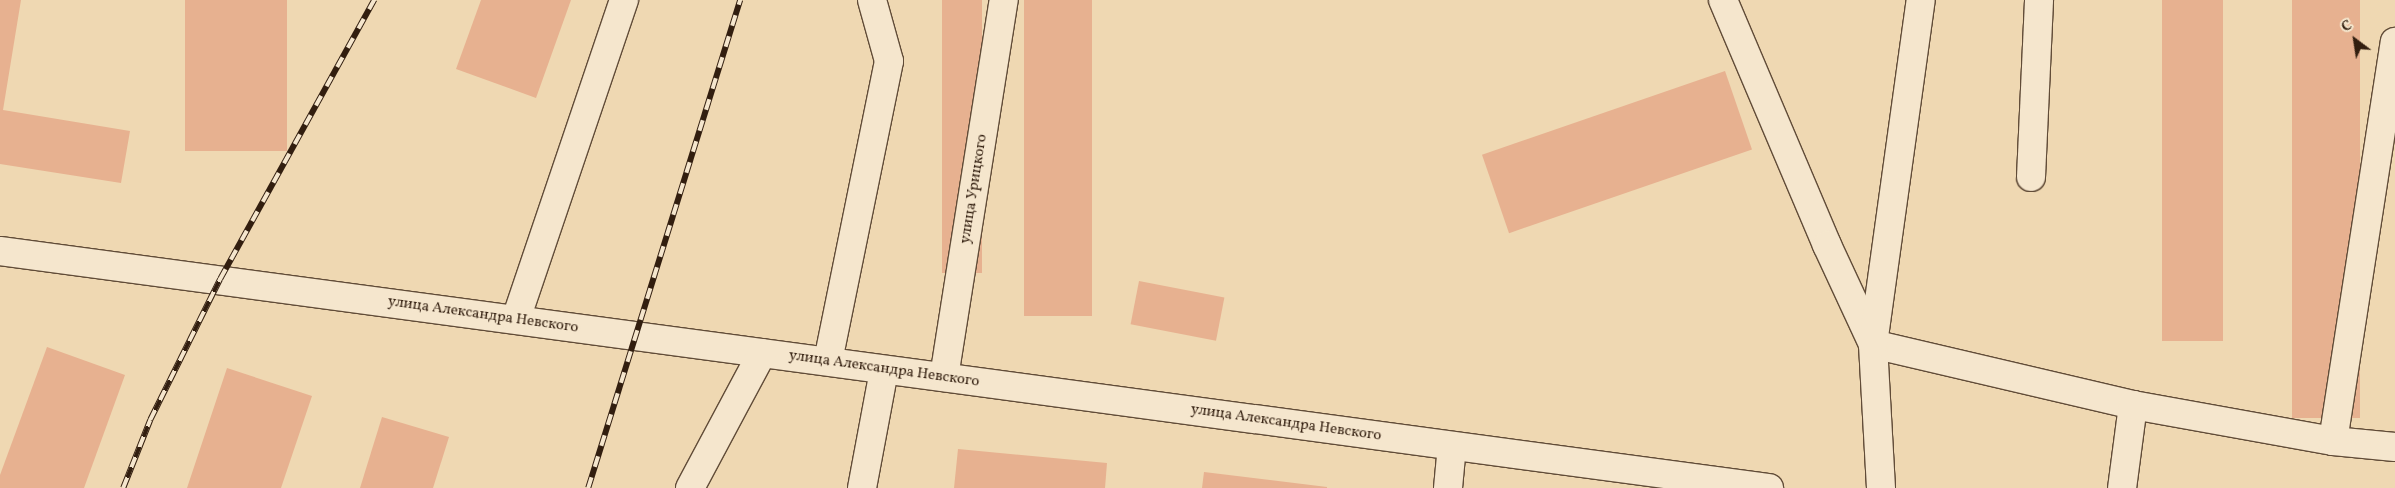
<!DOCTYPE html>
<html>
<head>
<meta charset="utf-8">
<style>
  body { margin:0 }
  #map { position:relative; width:2395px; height:488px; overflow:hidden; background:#efd8b2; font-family:Vollkorn,serif }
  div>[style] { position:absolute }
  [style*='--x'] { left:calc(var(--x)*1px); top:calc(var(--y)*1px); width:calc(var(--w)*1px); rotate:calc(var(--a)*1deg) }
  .building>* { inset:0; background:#e7b190; transform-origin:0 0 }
  .roads { filter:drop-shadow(1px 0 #614c38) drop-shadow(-1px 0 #614c38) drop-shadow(0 1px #614c38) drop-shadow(0 -1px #614c38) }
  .minor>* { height:28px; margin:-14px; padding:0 14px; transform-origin:14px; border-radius:14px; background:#f5e6cd }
  .rail>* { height:5.5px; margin-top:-2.75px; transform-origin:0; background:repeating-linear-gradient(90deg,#f5e6cd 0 11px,#321e0f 0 22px); box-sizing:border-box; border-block:1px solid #321e0f }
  span { translate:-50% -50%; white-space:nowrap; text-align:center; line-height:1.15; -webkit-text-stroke:4px #f5e6cd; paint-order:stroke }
  .street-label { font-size:15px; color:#321e0f }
  .north { position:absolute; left:2330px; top:15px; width:50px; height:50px; -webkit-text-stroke:4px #f5e6cd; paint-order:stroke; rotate:329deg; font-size:14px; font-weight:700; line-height:20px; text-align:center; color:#321e0f }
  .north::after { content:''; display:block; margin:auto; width:18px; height:22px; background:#321e0f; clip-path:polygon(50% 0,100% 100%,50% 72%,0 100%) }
</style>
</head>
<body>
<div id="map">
  <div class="building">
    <div style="clip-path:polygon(0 0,21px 0,3px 110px,130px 131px,121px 183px,0 164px)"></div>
    <div style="left:185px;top:0;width:102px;height:151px"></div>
    <div style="clip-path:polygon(481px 0,571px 0,536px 98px,456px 69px)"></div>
    <div style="left:942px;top:0;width:40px;height:273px"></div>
    <div style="left:1024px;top:0;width:68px;height:316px"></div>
    <div style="left:2162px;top:0;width:61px;height:341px"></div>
    <div style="left:2292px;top:0;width:68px;height:418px"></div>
    <div style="left:1725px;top:71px;width:83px;height:257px;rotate:71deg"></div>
    <div style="left:1139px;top:281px;width:87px;height:44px;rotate:11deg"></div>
    <div style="clip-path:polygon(47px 347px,125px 375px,84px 488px,0 488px,0 475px)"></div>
    <div style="clip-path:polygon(227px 368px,312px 396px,281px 488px,187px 488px)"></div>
    <div style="clip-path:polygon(382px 417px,449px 437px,433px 488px,360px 488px)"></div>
    <div style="clip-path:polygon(958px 449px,1107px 463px,1105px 488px,954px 488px)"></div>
    <div style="clip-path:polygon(1204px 472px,1327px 487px,1327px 488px,1202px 488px)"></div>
  </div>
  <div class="roads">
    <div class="minor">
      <div style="--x:1723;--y:0;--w:266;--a:67"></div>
      <div style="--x:1827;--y:245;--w:109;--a:65.1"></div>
      <div style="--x:1873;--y:344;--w:267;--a:13.2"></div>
      <div style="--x:2133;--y:405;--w:84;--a:97.5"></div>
      <div style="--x:2031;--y:177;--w:177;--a:-87.4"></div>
      <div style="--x:0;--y:251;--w:1785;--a:7.63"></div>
      <div style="--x:516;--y:319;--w:337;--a:-71.3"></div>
      <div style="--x:828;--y:361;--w:306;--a:-78.5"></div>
      <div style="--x:889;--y:61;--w:63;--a:-105.6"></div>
      <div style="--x:944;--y:377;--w:382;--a:-81"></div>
      <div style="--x:2133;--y:405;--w:203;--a:10.2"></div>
      <div style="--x:2333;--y:441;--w:404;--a:-81.2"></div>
      <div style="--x:2333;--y:441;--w:62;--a:5.5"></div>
      <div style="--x:690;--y:488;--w:153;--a:-61.9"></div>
      <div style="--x:862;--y:488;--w:119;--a:-79.4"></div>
      <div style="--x:1448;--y:488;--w:42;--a:-84.6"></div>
      <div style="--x:1881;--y:488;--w:144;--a:-93.2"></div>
      <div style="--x:1873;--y:344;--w:347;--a:-82.1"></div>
    </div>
  </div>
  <div class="rail">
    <div style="--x:123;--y:488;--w:73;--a:-68.3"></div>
    <div style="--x:150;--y:420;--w:157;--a:-63.6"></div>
    <div style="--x:220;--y:279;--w:319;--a:-61.1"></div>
    <div style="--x:588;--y:488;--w:511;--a:-72.7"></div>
  </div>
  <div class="street-label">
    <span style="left:974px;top:189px;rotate:-81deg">улица Урицкого</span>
    <span style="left:483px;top:315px;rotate:8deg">улица Александра Невского</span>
    <span style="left:884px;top:369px;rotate:8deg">улица Александра Невского</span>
    <span style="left:1286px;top:423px;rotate:8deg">улица Александра Невского</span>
  </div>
  <div class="north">С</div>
</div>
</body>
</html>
